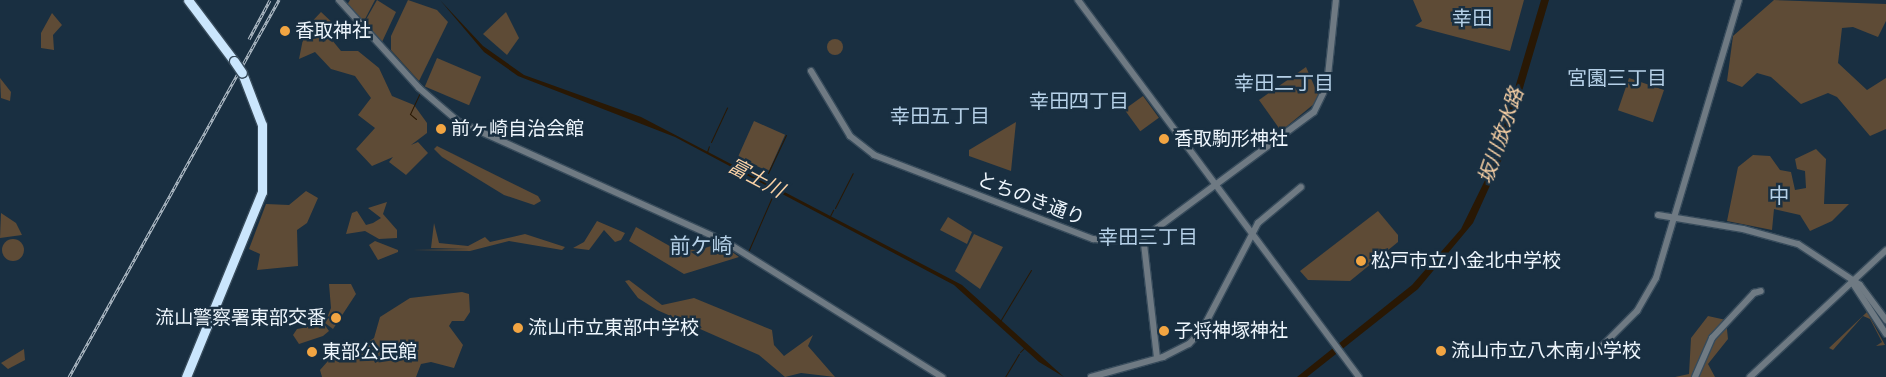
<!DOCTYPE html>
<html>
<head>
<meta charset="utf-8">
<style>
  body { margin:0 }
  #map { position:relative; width:1886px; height:377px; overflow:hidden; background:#192f41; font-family:Figtree,"Noto Sans JP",sans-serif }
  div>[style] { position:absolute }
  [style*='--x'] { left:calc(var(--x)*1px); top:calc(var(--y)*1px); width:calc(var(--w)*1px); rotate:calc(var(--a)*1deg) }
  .green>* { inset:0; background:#5e4b36; transform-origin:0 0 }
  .round { border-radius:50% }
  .water>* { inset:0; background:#291804 }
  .stream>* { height:1px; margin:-0.5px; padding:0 0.5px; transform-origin:0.5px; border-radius:0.5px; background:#291804 }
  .roads { filter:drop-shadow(1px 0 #374b5b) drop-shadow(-1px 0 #374b5b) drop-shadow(0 1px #374b5b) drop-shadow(0 -1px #374b5b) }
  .minor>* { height:6px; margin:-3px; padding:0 3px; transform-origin:3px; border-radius:3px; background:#6f7a83 }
  .highway>* { height:9px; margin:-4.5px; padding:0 4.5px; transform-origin:4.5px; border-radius:4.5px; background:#cae6fd }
  .rail>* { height:3px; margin-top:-1.5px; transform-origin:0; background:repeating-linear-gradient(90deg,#192f41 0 4px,#b6c2cc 0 8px); box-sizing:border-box; border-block:1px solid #b6c2cc }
  .bridges { filter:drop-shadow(1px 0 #374b5b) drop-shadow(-1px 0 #374b5b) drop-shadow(0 1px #374b5b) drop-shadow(0 -1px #374b5b) }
  .highway-bridge>* { height:9px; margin:-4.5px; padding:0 4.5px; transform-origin:4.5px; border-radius:4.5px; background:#cae6fd }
  .dots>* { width:14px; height:14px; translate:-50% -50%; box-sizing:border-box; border:2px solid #192f41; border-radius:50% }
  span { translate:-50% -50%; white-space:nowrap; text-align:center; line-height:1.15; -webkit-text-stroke:5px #192f41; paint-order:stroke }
  .poi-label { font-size:19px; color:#eef6fd }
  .left { translate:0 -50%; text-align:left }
  .right { translate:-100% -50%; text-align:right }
  .street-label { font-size:19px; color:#eef6fd }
  .neighbourhood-label { font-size:20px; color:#b5d0e7 }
  .water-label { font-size:20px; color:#fad2a6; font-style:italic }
  .quarter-label { font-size:21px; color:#b5d0e7 }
</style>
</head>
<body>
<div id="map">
  <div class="green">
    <div style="clip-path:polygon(350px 0,375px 0,363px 23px,347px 5px)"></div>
    <div style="clip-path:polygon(377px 0,396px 12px,382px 42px,364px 23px)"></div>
    <div style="clip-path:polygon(408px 0,437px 10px,448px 22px,419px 81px,391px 50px,391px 36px)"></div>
    <div style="clip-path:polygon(1413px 0,1524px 0,1510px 51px,1415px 26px,1422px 21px)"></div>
    <div style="clip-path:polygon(1774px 0,1886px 4px,1886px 21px,1878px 37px,1853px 27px,1842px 28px,1838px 63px,1867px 90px,1886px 78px,1886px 129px,1870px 136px,1837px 97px,1828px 93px,1801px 104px,1771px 77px,1757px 73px,1742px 87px,1727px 81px,1733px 36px)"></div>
    <div style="clip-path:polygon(321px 12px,336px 26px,332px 40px,341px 51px,358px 51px,379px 68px,392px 96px,414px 105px,427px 123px,427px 133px,411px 145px,418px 142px,428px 153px,406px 175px,389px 162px,393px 157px,372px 166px,356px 149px,375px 128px,358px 115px,371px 98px,355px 76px,331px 69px,315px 52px,299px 59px,305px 29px)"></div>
    <div style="clip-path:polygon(506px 12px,519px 38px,507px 55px,483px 34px)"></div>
    <div style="clip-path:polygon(52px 13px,62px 25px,53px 35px,54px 50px,41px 48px,41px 33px)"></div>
    <div class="round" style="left:827px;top:39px;width:16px;height:16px"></div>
    <div style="left:437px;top:58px;width:48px;height:31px;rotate:23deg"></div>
    <div style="clip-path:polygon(1306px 67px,1320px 99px,1281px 131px,1259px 100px)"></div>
    <div style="clip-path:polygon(0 78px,11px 92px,10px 101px,1px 98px)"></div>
    <div style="left:1629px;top:78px;width:37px;height:34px;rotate:19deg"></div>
    <div style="left:1143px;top:96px;width:27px;height:23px;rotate:54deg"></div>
    <div style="left:754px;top:121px;width:34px;height:40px;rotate:24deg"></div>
    <div style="clip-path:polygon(1016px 122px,1011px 171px,969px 156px,969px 150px)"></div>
    <div style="clip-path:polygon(437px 146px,538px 196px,541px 201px,534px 205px,504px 195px,442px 157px,434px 149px)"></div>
    <div style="clip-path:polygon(1816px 149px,1826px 159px,1824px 204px,1849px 204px,1832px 221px,1810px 231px,1800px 215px,1774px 209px,1772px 230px,1727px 221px,1738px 167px,1753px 155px,1770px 156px,1780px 170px,1791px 172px,1795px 190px,1806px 188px,1805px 171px,1797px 169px,1795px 159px)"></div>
    <div style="clip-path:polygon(306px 191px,318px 198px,307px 223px,297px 230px,298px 266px,257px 270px,260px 254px,249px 249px,266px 204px,289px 205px)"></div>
    <div style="clip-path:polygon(387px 202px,383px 214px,397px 230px,397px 238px,379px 239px,365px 231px,346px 234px,352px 213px,357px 211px,366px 225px,373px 223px,381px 218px,368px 208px)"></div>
    <div style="clip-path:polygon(1378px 211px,1398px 235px,1398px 242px,1350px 281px,1308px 280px,1300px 271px)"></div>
    <div style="clip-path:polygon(1px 213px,16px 223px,22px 235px,0 238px)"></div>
    <div style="clip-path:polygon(948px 217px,972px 232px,967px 244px,940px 230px)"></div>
    <div style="clip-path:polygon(597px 221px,625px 233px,621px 240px,615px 242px,604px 230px,589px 250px,573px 248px,584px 242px)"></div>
    <div style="clip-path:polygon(434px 223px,439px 243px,468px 246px,485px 237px,490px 242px,525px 234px,565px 247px,562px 250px,509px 241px,470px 251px,412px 250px,469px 249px,431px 248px)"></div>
    <div style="clip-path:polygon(636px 227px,675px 249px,699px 250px,720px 243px,739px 257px,684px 274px,629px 241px)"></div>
    <div style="clip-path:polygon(974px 234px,1003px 247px,980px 289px,955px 271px)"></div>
    <div class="round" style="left:2px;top:239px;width:22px;height:22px"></div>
    <div style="clip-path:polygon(375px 241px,398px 250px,398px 252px,378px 260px,369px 245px)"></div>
    <div style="clip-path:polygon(629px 280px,662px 305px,694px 298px,772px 330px,774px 345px,784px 356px,813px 335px,808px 346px,835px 377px,801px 373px,785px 377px,759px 355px,657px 310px,638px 298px,625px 281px)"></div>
    <div style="clip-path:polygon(329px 284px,351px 284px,356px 294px,333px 329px,325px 323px,331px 308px)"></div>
    <div style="clip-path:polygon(462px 292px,469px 294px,470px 312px,464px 321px,452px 321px,449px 326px,463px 345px,454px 368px,431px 362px,421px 364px,416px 377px,322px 377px,320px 370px,328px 361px,355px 351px,374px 338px,380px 317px,410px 298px)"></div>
    <div style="clip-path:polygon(1867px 312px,1885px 345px,1876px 346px,1882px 342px,1870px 319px,1863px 316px,1833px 350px,1829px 348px)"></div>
    <div style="clip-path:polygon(1708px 316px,1726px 320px,1728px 339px,1708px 364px,1715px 377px,1675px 377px,1689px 374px,1691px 338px)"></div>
    <div style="clip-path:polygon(324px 324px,329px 331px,323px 336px,299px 344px,293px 335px,297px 329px)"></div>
    <div style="clip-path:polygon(24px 349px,25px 360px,8px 369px,1px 363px)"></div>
  </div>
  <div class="water">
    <div style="clip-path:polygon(440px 0,483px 46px,524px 75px,641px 117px,962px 285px,1064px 377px,1039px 362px,954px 285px,675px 137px,518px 76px,484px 52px)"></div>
    <div style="clip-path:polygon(1541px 0,1549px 0,1502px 159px,1473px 223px,1418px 289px,1307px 377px,1297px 377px,1412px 285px,1461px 229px,1492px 166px)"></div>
  </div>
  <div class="stream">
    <div style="--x:416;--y:119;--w:8;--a:-140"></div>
    <div style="--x:410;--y:114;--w:23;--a:-65"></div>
    <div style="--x:711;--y:142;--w:38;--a:-65"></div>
    <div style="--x:707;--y:152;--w:6;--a:-72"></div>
    <div style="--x:768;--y:173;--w:42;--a:-64.7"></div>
    <div style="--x:835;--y:208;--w:39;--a:-63"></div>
    <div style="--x:830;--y:216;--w:7;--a:-63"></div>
    <div style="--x:748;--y:252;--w:60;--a:-66.4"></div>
    <div style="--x:999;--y:323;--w:62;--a:-58.9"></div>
    <div style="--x:1020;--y:352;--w:7;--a:-45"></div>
    <div style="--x:1005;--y:377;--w:27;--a:-59"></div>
  </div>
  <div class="roads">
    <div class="minor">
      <div style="--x:339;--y:0;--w:119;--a:47.7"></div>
      <div style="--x:419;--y:88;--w:52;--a:40.4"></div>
      <div style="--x:459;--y:122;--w:293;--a:24.2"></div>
      <div style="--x:726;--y:242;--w:255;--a:32"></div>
      <div style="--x:1078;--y:0;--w:470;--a:53.3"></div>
      <div style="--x:811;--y:71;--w:76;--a:59"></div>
      <div style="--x:850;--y:136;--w:31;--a:38"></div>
      <div style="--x:874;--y:155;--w:235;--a:21"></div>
      <div style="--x:1093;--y:239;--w:26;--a:4"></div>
      <div style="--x:1119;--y:241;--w:35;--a:-16"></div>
      <div style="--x:1153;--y:231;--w:200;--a:-36.5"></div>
      <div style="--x:1314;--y:112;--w:30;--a:-64"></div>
      <div style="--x:1327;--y:85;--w:85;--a:-84"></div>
      <div style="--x:1658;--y:215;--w:86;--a:9.4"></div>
      <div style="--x:1743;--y:229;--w:57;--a:15.3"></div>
      <div style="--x:1798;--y:244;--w:74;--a:33.5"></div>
      <div style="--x:1860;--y:285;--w:44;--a:53.4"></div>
      <div style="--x:1143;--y:235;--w:124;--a:83.5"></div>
      <div style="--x:1852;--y:282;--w:62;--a:56.8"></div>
      <div style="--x:1597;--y:351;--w:57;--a:-45"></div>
      <div style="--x:1637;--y:311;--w:38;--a:-60"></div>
      <div style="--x:1656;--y:278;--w:290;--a:-73.4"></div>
      <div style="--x:1091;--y:377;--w:75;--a:-15.5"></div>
      <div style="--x:1163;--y:357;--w:29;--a:-27"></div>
      <div style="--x:1189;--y:344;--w:19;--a:-47"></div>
      <div style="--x:1202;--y:330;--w:121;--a:-62.4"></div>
      <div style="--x:1258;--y:223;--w:56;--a:-39.9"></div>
      <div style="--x:1695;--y:377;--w:43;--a:-66.4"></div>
      <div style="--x:1712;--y:338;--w:62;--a:-47"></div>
      <div style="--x:1754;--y:293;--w:7;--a:-16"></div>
      <div style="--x:1750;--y:377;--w:186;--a:-43"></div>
    </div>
    <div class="highway">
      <div style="--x:188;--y:0;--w:76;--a:53"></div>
      <div style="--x:186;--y:377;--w:200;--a:-67.7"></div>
      <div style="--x:262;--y:192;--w:67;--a:-90"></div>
      <div style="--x:262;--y:125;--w:56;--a:-111"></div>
    </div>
  </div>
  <div class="rail">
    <div style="--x:249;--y:39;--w:44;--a:-61.7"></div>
    <div style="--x:69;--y:377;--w:432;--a:-60.9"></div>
  </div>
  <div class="bridges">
    <div class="highway-bridge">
      <div style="--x:234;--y:61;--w:14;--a:56"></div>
    </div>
  </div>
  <div class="dots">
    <div style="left:285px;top:31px;background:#f2a542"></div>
    <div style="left:441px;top:129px;background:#f2a542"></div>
    <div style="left:1164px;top:139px;background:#f2a542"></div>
    <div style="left:1361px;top:261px;background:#f2a542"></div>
    <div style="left:336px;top:318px;background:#f2a542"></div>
    <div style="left:518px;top:328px;background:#f2a542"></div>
    <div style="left:1164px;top:331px;background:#f2a542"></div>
    <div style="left:1441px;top:351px;background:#f2a542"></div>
    <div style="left:312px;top:352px;background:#f2a542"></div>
  </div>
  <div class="poi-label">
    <span class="left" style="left:295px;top:31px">香取神社</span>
    <span class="left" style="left:451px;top:129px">前ヶ崎自治会館</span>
    <span class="left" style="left:1174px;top:139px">香取駒形神社</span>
    <span class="left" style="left:1371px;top:261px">松戸市立小金北中学校</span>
    <span class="right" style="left:326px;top:318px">流山警察署東部交番</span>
    <span class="left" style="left:528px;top:328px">流山市立東部中学校</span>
    <span class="left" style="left:1174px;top:331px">子将神塚神社</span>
    <span class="left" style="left:1451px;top:351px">流山市立八木南小学校</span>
    <span class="left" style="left:322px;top:352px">東部公民館</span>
  </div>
  <div class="street-label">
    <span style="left:1031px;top:199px;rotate:21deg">とちのき通り</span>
  </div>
  <div class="neighbourhood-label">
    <span style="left:1472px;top:18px">幸田</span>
    <span style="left:1617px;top:78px">宮園三丁目</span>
    <span style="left:1284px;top:83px">幸田二丁目</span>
    <span style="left:1079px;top:101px">幸田四丁目</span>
    <span style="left:940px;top:116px">幸田五丁目</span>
    <span style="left:1148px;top:237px">幸田三丁目</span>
  </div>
  <div class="water-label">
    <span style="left:1501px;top:136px;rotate:-71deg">坂川放水路</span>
    <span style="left:756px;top:178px;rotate:28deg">富士川</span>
  </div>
  <div class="quarter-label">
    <span style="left:1779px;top:196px">中</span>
    <span style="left:701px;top:246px">前ケ崎</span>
  </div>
</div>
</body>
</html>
